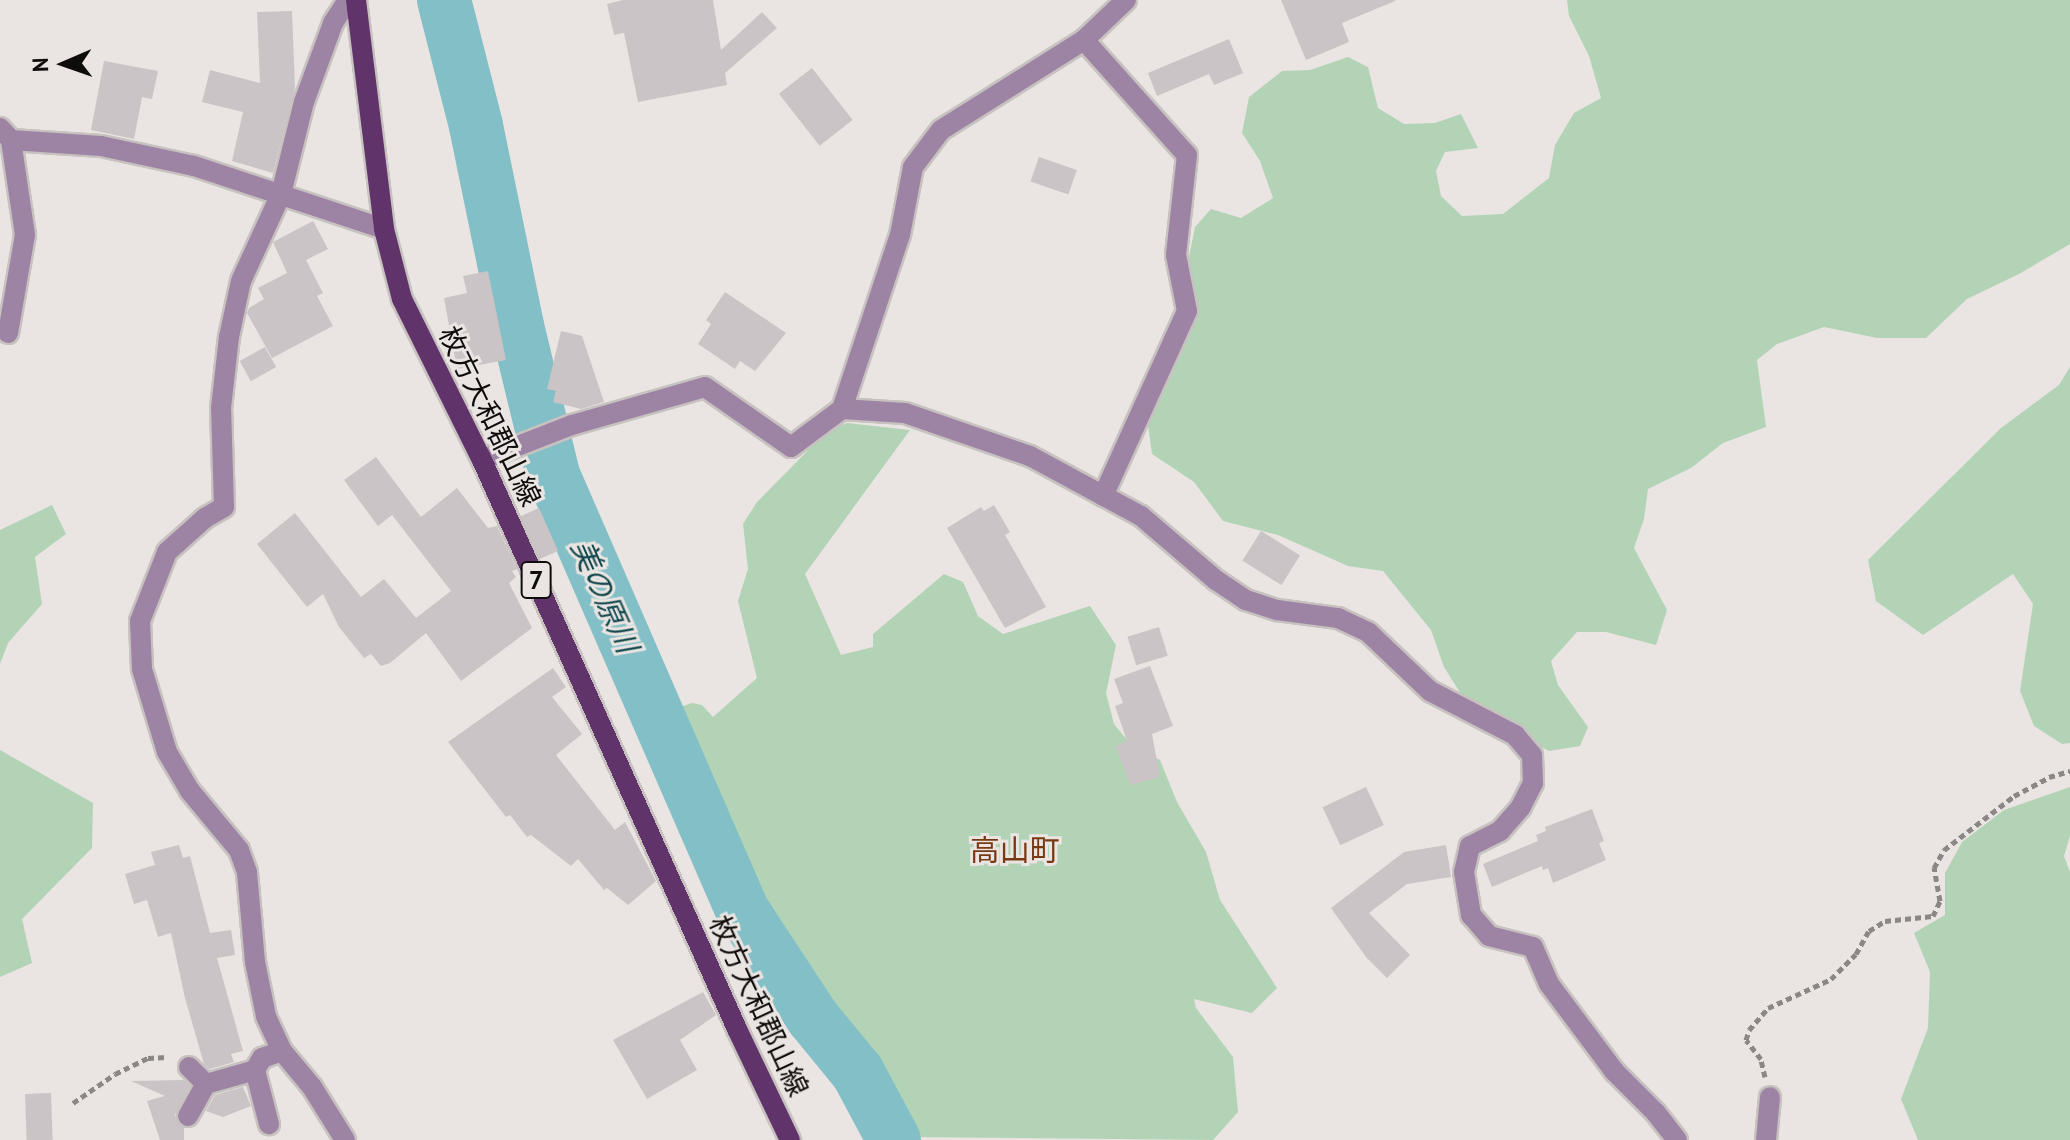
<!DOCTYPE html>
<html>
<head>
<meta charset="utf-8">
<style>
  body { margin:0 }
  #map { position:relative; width:2070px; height:1140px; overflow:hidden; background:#eae5e2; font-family:"PT Sans","Noto Sans JP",sans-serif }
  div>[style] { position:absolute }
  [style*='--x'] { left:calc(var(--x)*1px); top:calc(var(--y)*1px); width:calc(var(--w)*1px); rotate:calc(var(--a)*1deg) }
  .green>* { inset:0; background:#b3d3b6 }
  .river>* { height:54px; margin:-27px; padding:0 27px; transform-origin:27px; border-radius:27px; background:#83bfc6 }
  .building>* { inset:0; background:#cac4c6; transform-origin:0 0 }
  .path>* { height:5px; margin-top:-2.5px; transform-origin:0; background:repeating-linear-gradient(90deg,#8a8785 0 6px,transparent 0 10px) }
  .roads { filter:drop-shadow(2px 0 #c7c2c0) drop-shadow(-2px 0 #c7c2c0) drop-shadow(0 2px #c7c2c0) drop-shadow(0 -2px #c7c2c0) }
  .minor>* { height:20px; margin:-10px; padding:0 10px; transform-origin:10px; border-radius:10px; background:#9e84a4 }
  .major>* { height:20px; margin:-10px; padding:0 10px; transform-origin:10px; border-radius:10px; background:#60336b }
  span { translate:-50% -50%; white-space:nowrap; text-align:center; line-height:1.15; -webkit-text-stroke:6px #eae5e2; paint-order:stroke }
  .shield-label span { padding:2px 6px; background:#eae5e2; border:2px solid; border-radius:6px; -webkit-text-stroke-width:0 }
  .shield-label { font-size:26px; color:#0f0d0c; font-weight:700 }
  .street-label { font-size:28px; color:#0f0d0c }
  .water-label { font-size:30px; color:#10474d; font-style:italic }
  .neighbourhood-label { font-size:30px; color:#783a12 }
  .north { position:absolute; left:24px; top:24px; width:80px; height:80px; -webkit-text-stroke:6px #eae5e2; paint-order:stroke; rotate:268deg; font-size:22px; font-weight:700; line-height:32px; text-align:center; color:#0f0d0c }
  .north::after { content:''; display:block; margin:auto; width:28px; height:36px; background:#0f0d0c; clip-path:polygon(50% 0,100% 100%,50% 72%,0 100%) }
</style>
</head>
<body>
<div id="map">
  <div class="green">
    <div style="clip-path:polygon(1567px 0,2070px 0,2070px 244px,2019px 274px,1967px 299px,1926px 338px,1877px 338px,1824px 327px,1777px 344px,1757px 360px,1766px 427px,1723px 443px,1691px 468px,1648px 489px,1644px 519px,1634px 548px,1667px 610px,1656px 645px,1606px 632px,1577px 632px,1551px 661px,1558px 685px,1588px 727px,1580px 746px,1549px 751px,1533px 743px,1521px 727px,1461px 694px,1444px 667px,1431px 630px,1383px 571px,1348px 566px,1278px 535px,1223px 521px,1194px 482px,1152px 454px,1147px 418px,1181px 355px,1194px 307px,1186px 272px,1195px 227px,1211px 209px,1241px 218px,1273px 198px,1260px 161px,1242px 133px,1249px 97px,1282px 71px,1310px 70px,1348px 57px,1368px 67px,1378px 108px,1404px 124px,1435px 123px,1461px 114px,1478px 148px,1445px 152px,1436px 171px,1441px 196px,1462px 216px,1503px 214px,1549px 178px,1555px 145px,1574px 113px,1601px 98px,1589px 56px,1569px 16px)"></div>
    <div style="clip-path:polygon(2070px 367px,2070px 743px,2062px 744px,2034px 726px,2020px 691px,2033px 604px,2013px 574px,1923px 635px,1876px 601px,1868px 560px,2001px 428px,2059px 385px)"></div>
    <div style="clip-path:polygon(847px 423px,910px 430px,805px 574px,841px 655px,873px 647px,873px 634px,944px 574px,963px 582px,978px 616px,1003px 634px,1090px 606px,1116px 645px,1106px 693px,1114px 724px,1132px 746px,1160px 760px,1177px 802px,1206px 852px,1220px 900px,1277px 988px,1252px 1013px,1194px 999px,1196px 1008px,1233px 1057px,1238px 1112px,1213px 1140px,908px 1137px,875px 1082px,778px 951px,734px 878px,666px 712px,692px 703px,702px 705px,713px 717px,757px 678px,738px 601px,748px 569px,743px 524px,757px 502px,827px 431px)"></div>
    <div style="clip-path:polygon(52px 505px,66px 534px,35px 557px,42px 604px,8px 643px,0 664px,0 530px)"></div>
    <div style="clip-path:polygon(0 750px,93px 803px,92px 848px,22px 919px,32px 963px,0 977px)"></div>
    <div style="clip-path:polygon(2070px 787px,2070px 836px,2064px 856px,2070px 872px,2070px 1140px,1918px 1140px,1901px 1099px,1928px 1028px,1930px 972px,1914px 933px,1945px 915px,1945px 873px,1962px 842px,2004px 810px)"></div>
  </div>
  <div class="river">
    <div style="--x:444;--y:0;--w:130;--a:75.7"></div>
    <div style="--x:476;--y:126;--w:204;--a:78.4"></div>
    <div style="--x:517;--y:326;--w:153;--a:76.4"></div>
    <div style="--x:553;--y:475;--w:474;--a:66.5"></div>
    <div style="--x:742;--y:910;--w:129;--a:56.7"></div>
    <div style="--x:813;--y:1018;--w:71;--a:50.7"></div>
    <div style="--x:858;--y:1073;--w:76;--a:61.8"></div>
  </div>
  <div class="building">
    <div style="clip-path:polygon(623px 0,713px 0,721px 50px,762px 12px,777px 28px,725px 73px,727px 85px,638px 102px,624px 33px,614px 35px,607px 4px)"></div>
    <div style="clip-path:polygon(1281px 0,1395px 0,1395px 1px,1342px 23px,1349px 42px,1306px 60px)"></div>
    <div style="clip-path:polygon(292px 11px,295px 88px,273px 173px,232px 161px,243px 112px,202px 102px,210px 70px,260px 83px,257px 12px)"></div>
    <div style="clip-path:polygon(1229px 39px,1243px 73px,1214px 85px,1209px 74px,1157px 96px,1148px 73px)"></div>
    <div style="clip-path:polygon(104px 61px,158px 71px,152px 99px,142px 97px,134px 139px,91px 130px)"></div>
    <div style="left:812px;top:68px;width:66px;height:42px;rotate:52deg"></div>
    <div style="left:1039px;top:157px;width:40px;height:26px;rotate:19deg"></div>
    <div style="clip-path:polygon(313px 221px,328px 249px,306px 260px,323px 293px,317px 296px,333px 326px,272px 358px,247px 313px,249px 308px,264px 299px,258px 288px,287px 273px,273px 242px)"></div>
    <div style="clip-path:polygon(488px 271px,506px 360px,457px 369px,444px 298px,467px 293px,463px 276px)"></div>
    <div style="clip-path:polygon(725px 292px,786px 333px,755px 371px,740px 361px,735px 369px,698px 344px,711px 324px,706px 320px)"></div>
    <div style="clip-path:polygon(561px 331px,582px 336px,604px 402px,581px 409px,553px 402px,556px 391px,547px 389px)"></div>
    <div style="left:265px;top:347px;width:23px;height:29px;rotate:61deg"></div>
    <div style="clip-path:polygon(376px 457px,421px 517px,457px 488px,488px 528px,497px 526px,517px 569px,512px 571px,516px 577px,509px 583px,532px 628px,461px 681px,426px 633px,390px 663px,381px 666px,371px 654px,364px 658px,339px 627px,323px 594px,307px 607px,257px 544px,295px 513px,361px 597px,384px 579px,416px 618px,451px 591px,392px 515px,378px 526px,344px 480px)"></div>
    <div style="clip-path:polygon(994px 505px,1010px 532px,1005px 535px,1046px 607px,1005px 628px,947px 528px,981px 507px,984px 511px)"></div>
    <div style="left:539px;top:508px;width:47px;height:20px;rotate:66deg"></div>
    <div style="left:1261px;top:531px;width:46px;height:35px;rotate:32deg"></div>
    <div style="left:1159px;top:627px;width:30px;height:33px;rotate:73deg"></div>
    <div style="clip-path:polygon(1150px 666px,1173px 726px,1152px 734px,1160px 777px,1131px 785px,1115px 746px,1127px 741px,1115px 706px,1123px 703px,1114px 679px)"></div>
    <div style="clip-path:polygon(553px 668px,566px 687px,552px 697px,582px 734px,556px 755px,615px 830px,625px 822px,656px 881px,628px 905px,607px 888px,604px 890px,578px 859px,571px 866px,531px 835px,527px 837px,510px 815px,506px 817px,448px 742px)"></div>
    <div style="left:1366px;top:787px;width:42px;height:48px;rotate:65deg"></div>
    <div style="clip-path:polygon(1592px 809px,1604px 841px,1599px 843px,1606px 860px,1553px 883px,1548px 868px,1543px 870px,1542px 866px,1492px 887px,1483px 864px,1538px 841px,1536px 835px,1546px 831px,1545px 827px)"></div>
    <div style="clip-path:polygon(179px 845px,183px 858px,190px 856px,210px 933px,231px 930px,235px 955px,217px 958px,243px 1051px,231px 1054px,234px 1062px,210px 1069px,204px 1064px,185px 998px,171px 933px,158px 937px,147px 900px,134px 904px,125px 874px,155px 865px,151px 852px)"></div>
    <div style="clip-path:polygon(1446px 845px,1451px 877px,1407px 884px,1369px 913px,1410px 955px,1387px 978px,1366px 957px,1331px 908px,1404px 852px)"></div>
    <div style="clip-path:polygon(703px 992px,716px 1015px,680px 1040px,697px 1070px,647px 1099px,613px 1040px)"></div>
    <div style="clip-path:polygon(184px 1080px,190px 1086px,175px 1115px,184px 1128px,184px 1140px,160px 1140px,147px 1101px,165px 1096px,131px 1081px)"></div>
    <div style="clip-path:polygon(243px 1087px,251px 1106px,223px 1117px,206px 1111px,215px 1095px)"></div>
    <div style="left:51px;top:1093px;width:47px;height:26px;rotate:88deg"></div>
  </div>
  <div class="path">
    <div style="--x:1765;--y:1077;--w:18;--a:-103"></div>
    <div style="--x:1761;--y:1059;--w:24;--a:-128"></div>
    <div style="--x:1746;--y:1040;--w:10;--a:-73"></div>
    <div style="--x:1749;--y:1030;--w:29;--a:-49"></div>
    <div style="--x:1768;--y:1008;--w:69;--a:-24.7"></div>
    <div style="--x:1831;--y:979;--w:35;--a:-45"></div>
    <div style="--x:1856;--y:954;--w:26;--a:-61"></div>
    <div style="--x:1869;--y:931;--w:19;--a:-32"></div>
    <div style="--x:1885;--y:921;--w:48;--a:-5.9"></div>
    <div style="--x:1933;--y:916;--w:17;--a:-65"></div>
    <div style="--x:1940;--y:901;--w:34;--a:-100"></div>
    <div style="--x:1934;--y:868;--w:21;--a:-61"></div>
    <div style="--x:1944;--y:850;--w:88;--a:-37.6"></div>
    <div style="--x:2014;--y:796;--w:40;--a:-28"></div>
    <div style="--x:2049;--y:777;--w:22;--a:-16"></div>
    <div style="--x:73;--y:1103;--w:51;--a:-34.6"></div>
    <div style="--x:115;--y:1074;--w:37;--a:-26"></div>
    <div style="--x:148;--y:1058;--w:19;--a:-3"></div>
  </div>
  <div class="roads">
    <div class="minor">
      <div style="--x:1084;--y:40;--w:154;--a:48.2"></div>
      <div style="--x:1187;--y:155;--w:101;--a:96.3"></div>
      <div style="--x:1176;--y:255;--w:57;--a:78.9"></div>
      <div style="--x:1187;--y:311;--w:203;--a:114.4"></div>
      <div style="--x:0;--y:128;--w:16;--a:47"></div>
      <div style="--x:11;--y:140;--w:90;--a:3.8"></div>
      <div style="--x:101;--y:146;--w:95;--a:12.1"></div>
      <div style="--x:194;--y:166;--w:200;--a:18.3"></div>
      <div style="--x:8;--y:333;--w:99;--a:-80.2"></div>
      <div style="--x:25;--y:235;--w:96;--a:-98.4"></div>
      <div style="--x:842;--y:409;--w:63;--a:3.6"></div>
      <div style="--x:905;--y:413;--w:132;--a:19"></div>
      <div style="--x:1030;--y:456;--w:126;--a:28.4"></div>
      <div style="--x:1141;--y:516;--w:99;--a:40.5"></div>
      <div style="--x:1216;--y:580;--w:36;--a:34"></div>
      <div style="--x:1246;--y:600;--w:33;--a:18"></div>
      <div style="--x:1277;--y:610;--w:62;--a:7.5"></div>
      <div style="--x:1338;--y:618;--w:33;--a:25"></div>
      <div style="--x:1368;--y:632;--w:86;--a:43.6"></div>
      <div style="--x:1430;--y:691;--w:96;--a:27.4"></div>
      <div style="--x:1515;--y:735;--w:26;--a:50"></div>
      <div style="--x:1532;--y:755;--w:28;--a:88"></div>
      <div style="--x:1533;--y:783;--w:27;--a:117"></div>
      <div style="--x:1521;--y:807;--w:32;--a:131"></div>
      <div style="--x:1500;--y:831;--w:34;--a:153"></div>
      <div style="--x:1470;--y:846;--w:27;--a:103"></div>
      <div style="--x:1464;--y:872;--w:44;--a:80.8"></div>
      <div style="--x:1471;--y:915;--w:28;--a:49"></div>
      <div style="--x:1489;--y:936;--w:45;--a:14"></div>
      <div style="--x:1533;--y:947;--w:40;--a:66.6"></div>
      <div style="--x:1549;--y:984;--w:109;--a:53.2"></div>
      <div style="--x:1614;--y:1071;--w:59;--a:45"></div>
      <div style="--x:1656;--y:1113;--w:34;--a:52"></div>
      <div style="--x:482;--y:460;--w:97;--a:-21.3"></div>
      <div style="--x:572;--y:425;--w:138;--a:-15.9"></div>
      <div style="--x:705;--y:387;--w:105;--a:34.9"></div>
      <div style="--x:791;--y:447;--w:64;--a:-36.7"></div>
      <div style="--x:842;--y:409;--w:183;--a:-71.6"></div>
      <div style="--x:900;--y:235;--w:69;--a:-79.2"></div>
      <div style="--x:913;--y:167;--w:46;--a:-52.9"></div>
      <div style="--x:941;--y:130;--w:169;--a:-32.2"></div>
      <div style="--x:1084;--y:40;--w:58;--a:-43.6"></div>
      <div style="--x:189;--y:1067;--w:24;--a:45"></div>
      <div style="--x:206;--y:1084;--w:51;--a:-15.9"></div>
      <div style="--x:255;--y:1070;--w:14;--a:-60"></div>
      <div style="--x:262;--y:1058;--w:21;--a:-19"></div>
      <div style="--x:255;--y:1070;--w:56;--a:75.5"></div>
      <div style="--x:188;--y:1116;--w:37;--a:-61"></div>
      <div style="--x:345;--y:1140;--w:62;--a:-121.9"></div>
      <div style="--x:312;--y:1087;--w:47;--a:-129.8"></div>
      <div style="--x:282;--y:1051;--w:38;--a:-115"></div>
      <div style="--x:266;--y:1016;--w:55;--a:-101.5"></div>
      <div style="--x:255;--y:962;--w:90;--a:-95.1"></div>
      <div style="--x:247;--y:872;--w:23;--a:-110"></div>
      <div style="--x:239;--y:850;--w:77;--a:-129.7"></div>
      <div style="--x:190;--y:791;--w:45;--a:-120.5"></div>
      <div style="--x:167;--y:752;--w:87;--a:-106.8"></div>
      <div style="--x:142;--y:669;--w:48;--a:-92.4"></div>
      <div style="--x:140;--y:621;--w:74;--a:-68.6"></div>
      <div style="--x:167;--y:552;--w:51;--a:-41.8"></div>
      <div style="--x:205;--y:518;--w:22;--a:-30"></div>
      <div style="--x:224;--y:507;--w:99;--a:-91.7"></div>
      <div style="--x:221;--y:408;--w:71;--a:-83.6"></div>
      <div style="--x:229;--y:337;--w:57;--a:-77.9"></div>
      <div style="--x:241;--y:281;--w:96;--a:-65.3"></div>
      <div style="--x:281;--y:194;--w:95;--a:-76"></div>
      <div style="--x:304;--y:102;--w:84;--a:-69.8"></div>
      <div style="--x:333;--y:23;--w:27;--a:-57"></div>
      <div style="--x:1766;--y:1140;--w:43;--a:-84.7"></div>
    </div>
    <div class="major">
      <div style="--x:356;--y:0;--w:231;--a:83"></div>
      <div style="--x:384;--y:229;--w:72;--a:75.6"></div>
      <div style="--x:402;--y:299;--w:180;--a:63.6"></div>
      <div style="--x:482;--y:460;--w:624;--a:65.86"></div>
      <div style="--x:737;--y:1029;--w:123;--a:64.5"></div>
    </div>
  </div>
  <div class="shield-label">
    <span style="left:536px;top:580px">7</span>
  </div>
  <div class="street-label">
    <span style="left:490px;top:416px;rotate:64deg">枚方大和郡山線</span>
    <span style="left:759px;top:1006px;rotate:65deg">枚方大和郡山線</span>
  </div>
  <div class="water-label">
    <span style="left:605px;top:596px;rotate:66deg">美の原川</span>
  </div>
  <div class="neighbourhood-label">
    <span style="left:1015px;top:850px">高山町</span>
  </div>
  <div class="north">N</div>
</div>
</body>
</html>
